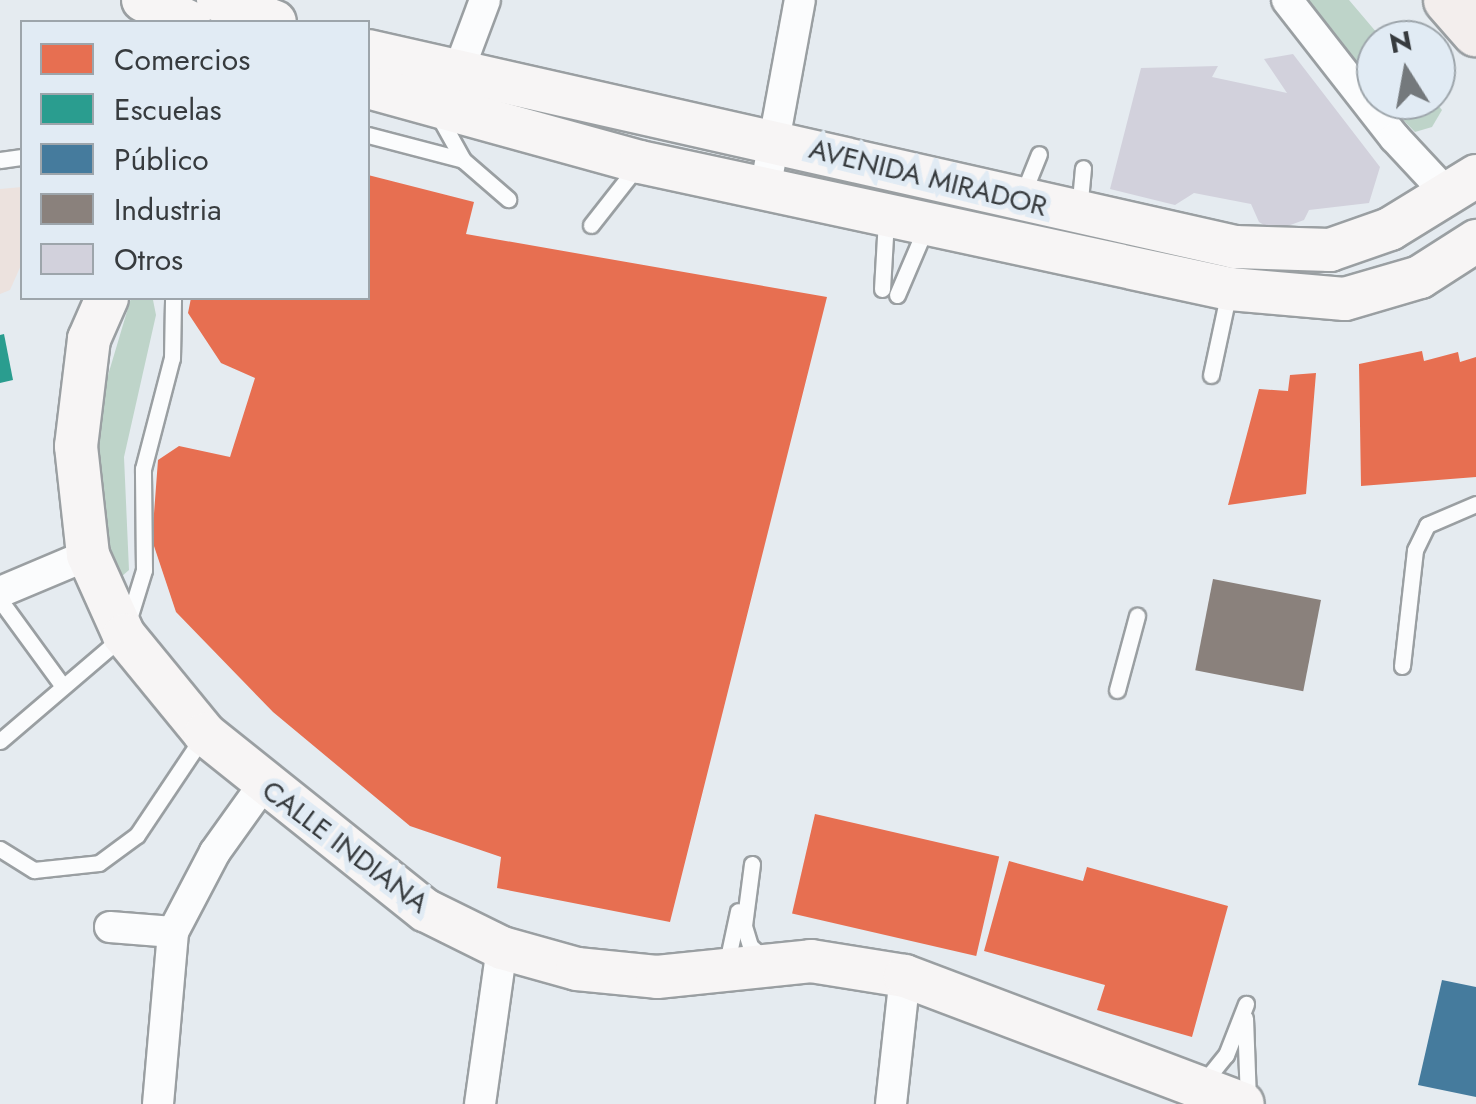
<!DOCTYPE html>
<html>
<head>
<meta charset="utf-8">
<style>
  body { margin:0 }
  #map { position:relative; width:1476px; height:1104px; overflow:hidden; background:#e5ebf0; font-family:Jost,sans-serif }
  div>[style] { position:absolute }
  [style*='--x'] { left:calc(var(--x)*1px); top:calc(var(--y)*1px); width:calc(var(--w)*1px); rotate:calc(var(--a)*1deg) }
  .education>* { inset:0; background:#ece2de }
  .green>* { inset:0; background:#bed4c9 }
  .shops>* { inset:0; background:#e76f51; transform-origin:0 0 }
  .schools>* { inset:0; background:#2a9d8f }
  .public>* { inset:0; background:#457b9d }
  .industry>* { inset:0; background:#8a817c; transform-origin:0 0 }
  .building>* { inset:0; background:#d2d1dc }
  .roads { filter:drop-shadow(2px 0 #9a9fa2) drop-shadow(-2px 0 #9a9fa2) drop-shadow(0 2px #9a9fa2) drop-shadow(0 -2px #9a9fa2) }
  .lane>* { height:15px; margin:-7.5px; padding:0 7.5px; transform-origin:7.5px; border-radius:7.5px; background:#fbfcfd }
  .street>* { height:30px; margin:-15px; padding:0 15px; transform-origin:15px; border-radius:15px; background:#fbfcfd }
  .secondary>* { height:42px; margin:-21px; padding:0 21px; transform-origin:21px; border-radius:21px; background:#f7f5f5 }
  .primary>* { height:48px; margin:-24px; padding:0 24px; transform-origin:24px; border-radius:24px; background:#f3eeed }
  span { translate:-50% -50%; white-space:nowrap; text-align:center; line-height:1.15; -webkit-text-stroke:10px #e1ebf4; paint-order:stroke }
  .street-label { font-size:28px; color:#373b3e }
  .legend { position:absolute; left:20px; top:20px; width:350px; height:280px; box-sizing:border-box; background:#e1ebf4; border:2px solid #9da5ab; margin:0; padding:12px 18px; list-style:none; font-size:30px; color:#373b3e }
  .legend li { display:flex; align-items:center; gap:20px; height:50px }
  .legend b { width:50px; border:2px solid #9da5ab }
  .north { position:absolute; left:1356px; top:20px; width:100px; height:100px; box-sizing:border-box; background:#e1ebf4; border:2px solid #9da5ab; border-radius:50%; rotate:349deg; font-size:28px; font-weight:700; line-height:40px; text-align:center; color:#373b3e }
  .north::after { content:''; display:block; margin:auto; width:35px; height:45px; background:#74797c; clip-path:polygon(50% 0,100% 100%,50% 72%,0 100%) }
</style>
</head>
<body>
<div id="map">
  <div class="education">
    <div style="clip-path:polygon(22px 187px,22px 263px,10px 290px,0 294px,0 189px)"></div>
  </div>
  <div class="green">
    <div style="clip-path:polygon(1296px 0,1349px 0,1383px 40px,1376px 40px,1376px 91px)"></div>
    <div style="clip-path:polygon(1383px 100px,1434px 100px,1442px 110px,1432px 127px,1415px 132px)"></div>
    <div style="clip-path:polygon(131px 298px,153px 300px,156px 315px,124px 457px,129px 570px,121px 577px,104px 539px,95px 475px,100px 402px)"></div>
  </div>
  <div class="shops">
    <div style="clip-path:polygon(368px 175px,474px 202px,466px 234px,827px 297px,670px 922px,497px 888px,501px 857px,410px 826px,273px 712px,176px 612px,152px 540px,158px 460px,179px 446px,230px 457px,255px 378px,221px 363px,188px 313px,191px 298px,368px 298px)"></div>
    <div style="clip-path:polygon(1422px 351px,1424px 361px,1458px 352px,1460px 362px,1476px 357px,1476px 477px,1361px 486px,1359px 364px)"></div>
    <div style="clip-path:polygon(1316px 373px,1306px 494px,1228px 505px,1259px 389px,1288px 391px,1290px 375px)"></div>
    <div style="left:815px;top:814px;width:189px;height:102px;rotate:13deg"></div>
    <div style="clip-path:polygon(1009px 861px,1083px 881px,1087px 867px,1228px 906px,1192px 1037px,1097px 1010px,1105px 985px,984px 951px)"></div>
  </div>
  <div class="schools">
    <div style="clip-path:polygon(4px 334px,13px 380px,0 383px,0 335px)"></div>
  </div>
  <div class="public">
    <div style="clip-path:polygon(1442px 980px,1476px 987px,1476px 1097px,1418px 1085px)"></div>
  </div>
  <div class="industry">
    <div style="left:1213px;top:579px;width:110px;height:93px;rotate:11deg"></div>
  </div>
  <div class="building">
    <div style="clip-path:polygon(1293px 54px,1380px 167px,1369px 203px,1309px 210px,1304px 220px,1274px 231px,1259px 222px,1251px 204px,1194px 193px,1175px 205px,1110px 189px,1141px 68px,1218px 66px,1212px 77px,1287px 93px,1264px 59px)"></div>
  </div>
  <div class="roads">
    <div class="lane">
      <div style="--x:437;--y:113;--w:54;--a:61"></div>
      <div style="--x:463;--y:160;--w:60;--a:40.9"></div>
      <div style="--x:368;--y:135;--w:98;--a:14.7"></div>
      <div style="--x:0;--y:160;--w:22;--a:-8"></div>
      <div style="--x:1022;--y:196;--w:45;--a:-68"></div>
      <div style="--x:1079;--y:211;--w:43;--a:-84.7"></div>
      <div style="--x:591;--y:225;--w:76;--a:-51.9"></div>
      <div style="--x:882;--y:289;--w:69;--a:-86.7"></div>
      <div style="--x:897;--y:295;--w:74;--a:-66.9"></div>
      <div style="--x:1211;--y:375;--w:86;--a:-77.9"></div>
      <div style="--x:0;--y:600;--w:105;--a:53.9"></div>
      <div style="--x:1402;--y:666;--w:117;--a:-83.6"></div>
      <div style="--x:1415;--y:550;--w:28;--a:-64"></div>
      <div style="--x:1427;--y:525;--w:53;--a:-23.2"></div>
      <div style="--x:1117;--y:690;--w:77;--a:-74.9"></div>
      <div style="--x:0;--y:741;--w:163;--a:-40.5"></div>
      <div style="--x:124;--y:635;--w:68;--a:-72.9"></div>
      <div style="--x:144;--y:570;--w:101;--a:-90.6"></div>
      <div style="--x:143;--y:469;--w:115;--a:-75.4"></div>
      <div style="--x:172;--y:358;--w:60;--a:-89"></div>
      <div style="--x:0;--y:849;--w:40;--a:32"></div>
      <div style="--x:34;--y:870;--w:65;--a:-6.1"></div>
      <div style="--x:99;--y:863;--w:47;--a:-36.4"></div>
      <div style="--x:137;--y:835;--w:117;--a:-56.2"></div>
      <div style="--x:752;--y:864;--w:63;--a:97.4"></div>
      <div style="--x:744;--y:926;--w:21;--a:73"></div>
      <div style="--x:750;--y:946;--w:21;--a:41"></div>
      <div style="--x:726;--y:967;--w:57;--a:-77.9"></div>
      <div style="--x:1245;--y:1018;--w:82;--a:87.9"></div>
      <div style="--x:1203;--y:1083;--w:36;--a:-51"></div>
      <div style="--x:1226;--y:1055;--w:55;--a:-68.6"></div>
    </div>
    <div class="street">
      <div style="--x:1287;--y:0;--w:175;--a:52"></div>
      <div style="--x:1395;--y:138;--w:81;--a:47"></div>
      <div style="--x:457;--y:75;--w:80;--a:-69.5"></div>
      <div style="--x:765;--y:190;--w:193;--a:-79.6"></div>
      <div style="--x:0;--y:592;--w:95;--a:-22.8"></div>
      <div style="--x:110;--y:927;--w:63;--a:4.5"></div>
      <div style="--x:158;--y:1104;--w:173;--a:-85"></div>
      <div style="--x:173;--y:932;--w:90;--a:-62.3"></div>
      <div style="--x:215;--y:852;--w:82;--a:-54.4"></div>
      <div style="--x:480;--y:1104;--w:158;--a:-82"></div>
      <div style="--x:891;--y:1104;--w:129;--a:-83.8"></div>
    </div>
    <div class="secondary">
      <div style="--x:143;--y:0;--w:51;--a:25.6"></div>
      <div style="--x:218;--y:0;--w:61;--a:21.1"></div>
      <div style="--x:368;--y:51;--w:889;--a:12.74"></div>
      <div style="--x:1235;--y:247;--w:95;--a:1.8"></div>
      <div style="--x:1330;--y:250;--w:64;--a:-19.3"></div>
      <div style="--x:1390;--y:229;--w:101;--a:-31.6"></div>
      <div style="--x:368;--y:87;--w:282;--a:15.4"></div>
      <div style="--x:640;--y:162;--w:604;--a:12.15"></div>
      <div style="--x:1230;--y:289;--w:115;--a:5"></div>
      <div style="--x:1345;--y:299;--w:78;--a:-16.3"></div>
      <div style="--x:1420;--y:277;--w:67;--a:-32.7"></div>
      <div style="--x:107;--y:298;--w:45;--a:113.7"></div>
      <div style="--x:89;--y:339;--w:108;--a:96.9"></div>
      <div style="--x:76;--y:446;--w:110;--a:83.7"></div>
      <div style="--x:88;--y:555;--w:88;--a:65.8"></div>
      <div style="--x:124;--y:635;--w:128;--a:50.7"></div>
      <div style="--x:205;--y:734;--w:282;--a:38.7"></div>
      <div style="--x:425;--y:910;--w:86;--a:26.3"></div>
      <div style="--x:502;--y:948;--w:78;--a:15.6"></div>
      <div style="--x:577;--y:969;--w:80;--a:5.7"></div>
      <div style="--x:657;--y:977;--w:155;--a:-5.9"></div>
      <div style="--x:811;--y:961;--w:95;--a:9.1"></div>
      <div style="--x:905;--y:976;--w:361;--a:20.7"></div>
    </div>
    <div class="primary">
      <div style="--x:1448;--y:0;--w:43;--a:48.8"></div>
    </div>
  </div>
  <div class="street-label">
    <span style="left:928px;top:178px;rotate:14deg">AVENIDA MIRADOR</span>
    <span style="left:345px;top:847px;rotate:37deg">CALLE INDIANA</span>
  </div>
  <ul class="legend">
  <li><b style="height:28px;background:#e76f51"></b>Comercios</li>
  <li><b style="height:28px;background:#2a9d8f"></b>Escuelas</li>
  <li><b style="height:28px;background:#457b9d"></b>Público</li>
  <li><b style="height:28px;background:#8a817c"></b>Industria</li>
  <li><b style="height:28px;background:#d2d1dc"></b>Otros</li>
  </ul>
  <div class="north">N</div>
</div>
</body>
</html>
